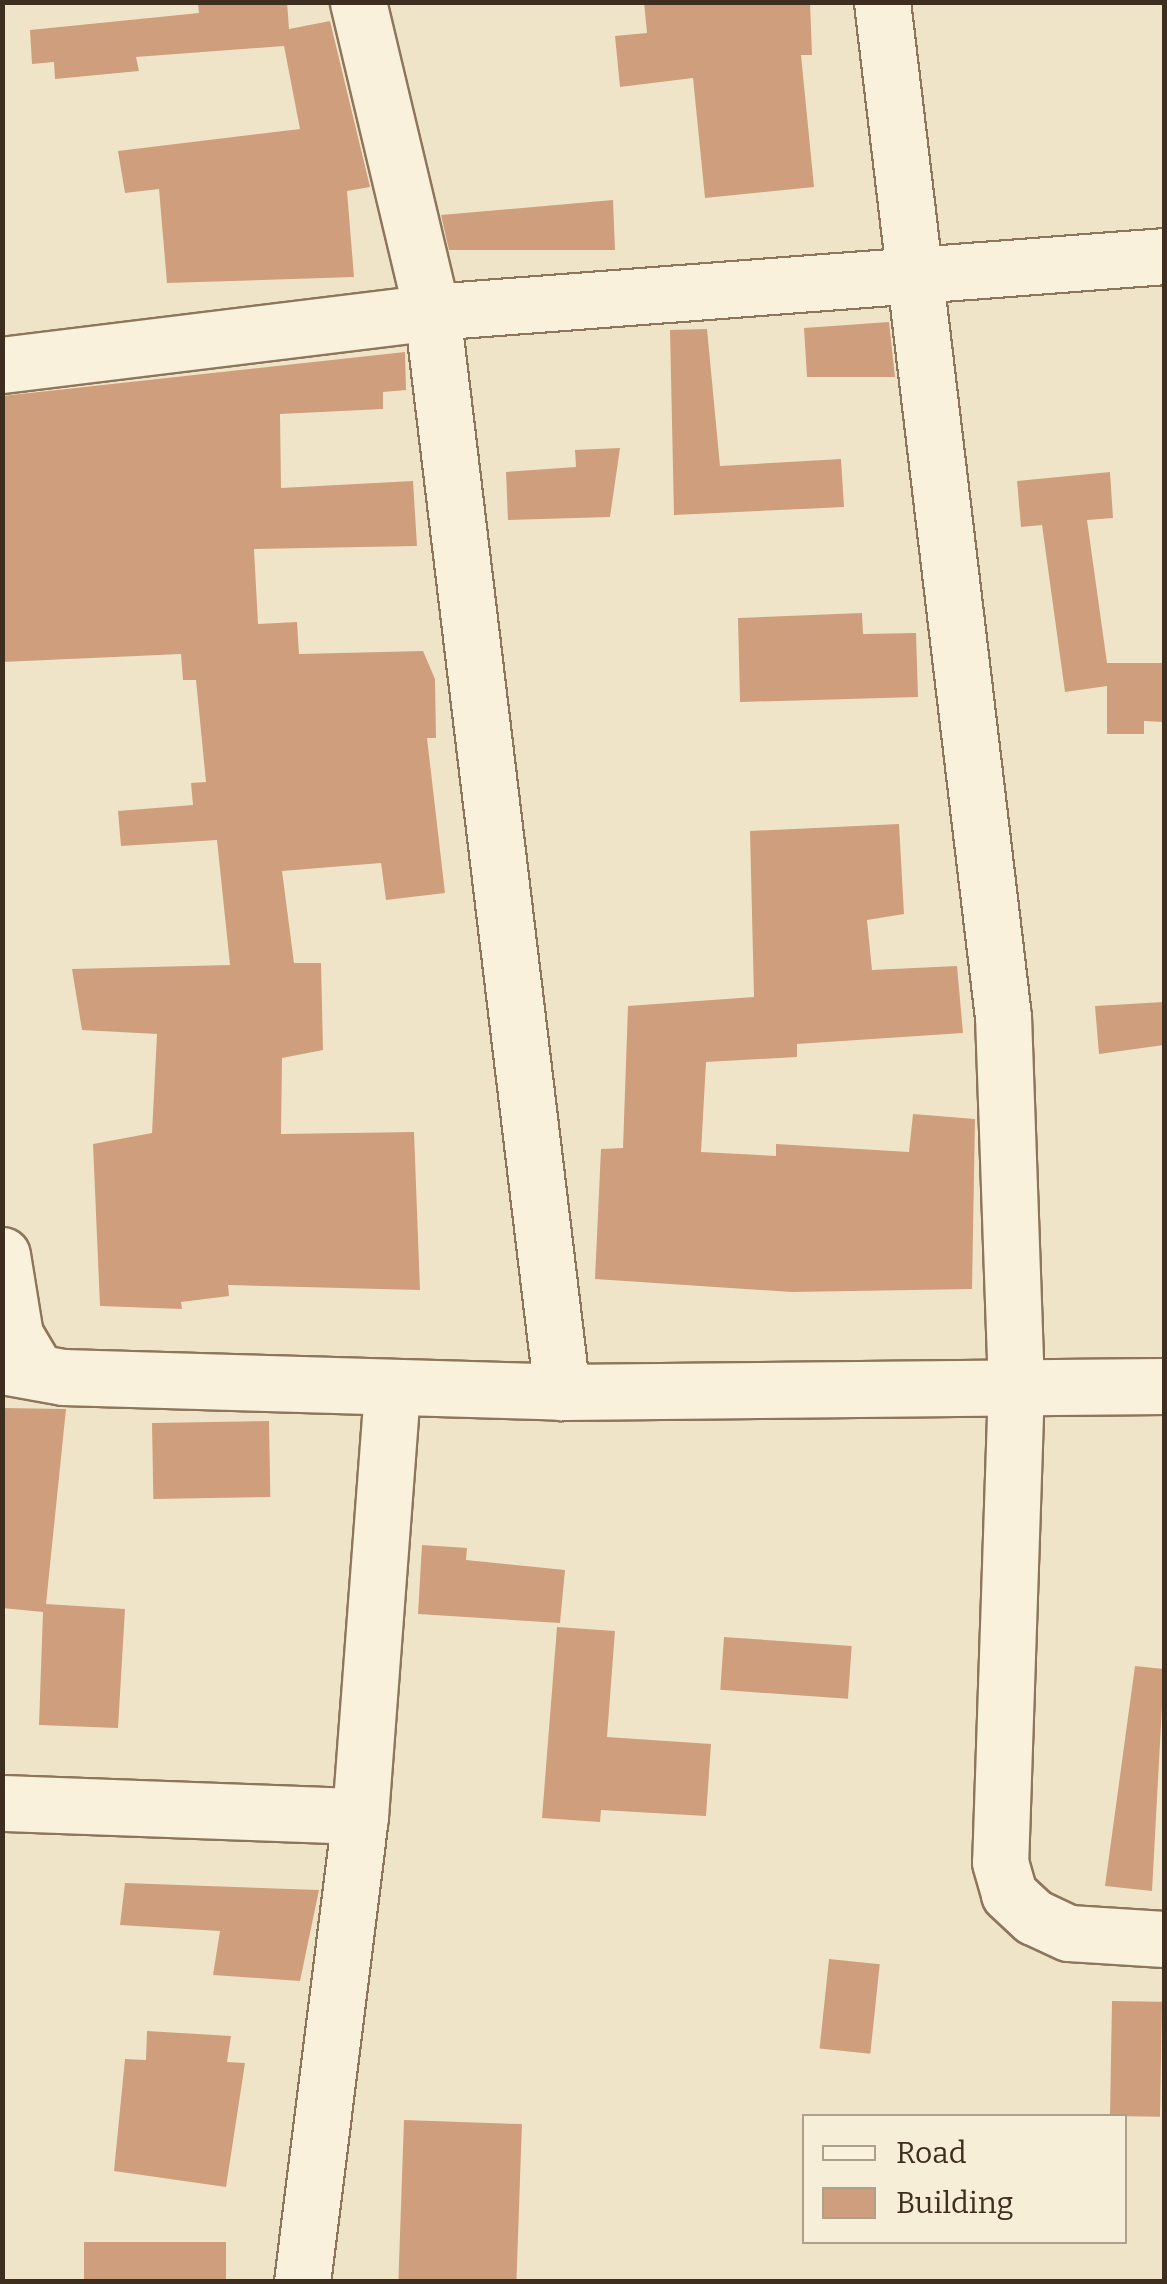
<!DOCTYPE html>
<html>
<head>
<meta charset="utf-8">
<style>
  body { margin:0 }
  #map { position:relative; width:1167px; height:2284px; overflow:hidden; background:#f0e4c8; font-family:Bitter,serif }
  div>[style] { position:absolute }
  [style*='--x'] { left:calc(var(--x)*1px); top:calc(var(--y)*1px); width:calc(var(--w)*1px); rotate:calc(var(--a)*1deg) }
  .building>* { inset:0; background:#cf9f7d; transform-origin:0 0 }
  .roads { filter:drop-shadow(2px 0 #8d765c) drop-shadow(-2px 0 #8d765c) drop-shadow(0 2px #8d765c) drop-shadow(0 -2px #8d765c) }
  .minor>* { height:55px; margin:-27.5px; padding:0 27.5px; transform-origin:27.5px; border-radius:27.5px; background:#faf1dc }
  span { translate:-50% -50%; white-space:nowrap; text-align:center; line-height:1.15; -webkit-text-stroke:10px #f7eed8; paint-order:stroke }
  .frame { position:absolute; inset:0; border:5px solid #3d2e20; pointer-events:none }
  .legend { position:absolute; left:802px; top:2114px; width:325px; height:130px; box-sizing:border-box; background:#f7eed8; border:2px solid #ada18e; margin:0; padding:12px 18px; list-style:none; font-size:30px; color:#3d2e20 }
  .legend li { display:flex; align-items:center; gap:20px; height:50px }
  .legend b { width:50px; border:2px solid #ada18e }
</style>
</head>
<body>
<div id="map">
  <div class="building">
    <div style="clip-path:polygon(224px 2px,287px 2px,289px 29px,330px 21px,370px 187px,347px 191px,354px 277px,167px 283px,159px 189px,125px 193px,118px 151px,300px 129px,284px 46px,136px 57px,139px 71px,55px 79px,54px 62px,32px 64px,30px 30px,199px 13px,198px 4px)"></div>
    <div style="clip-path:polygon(644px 2px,810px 2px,812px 55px,801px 55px,814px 187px,705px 198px,693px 78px,620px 87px,615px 36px,647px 33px)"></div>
    <div style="clip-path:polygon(613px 200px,615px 250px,449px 250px,441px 215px)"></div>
    <div style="clip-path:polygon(889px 322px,895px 377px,807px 377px,804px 328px)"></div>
    <div style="clip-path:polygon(707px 329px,720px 466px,841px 459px,844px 507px,674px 515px,670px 330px)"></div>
    <div style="clip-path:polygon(405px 352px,406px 390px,383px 392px,383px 409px,280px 414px,281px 488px,413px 481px,417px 546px,254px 549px,258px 624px,297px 622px,299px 654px,423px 651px,435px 679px,436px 738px,427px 738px,445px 893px,386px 900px,381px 863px,282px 871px,294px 963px,321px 963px,323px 1050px,282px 1058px,281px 1134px,414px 1132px,420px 1290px,228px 1285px,229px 1296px,181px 1302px,182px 1309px,100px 1306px,93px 1144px,152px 1133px,157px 1034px,82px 1030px,72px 969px,230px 965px,217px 840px,121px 846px,118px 811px,193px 805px,191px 783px,206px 782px,196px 680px,183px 680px,181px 654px,2px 662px,2px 396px)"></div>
    <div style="clip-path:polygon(620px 448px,610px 517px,508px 520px,506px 472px,576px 467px,575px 450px)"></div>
    <div style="clip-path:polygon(1110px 472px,1113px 518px,1087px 520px,1107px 663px,1164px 663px,1164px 722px,1144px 721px,1144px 734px,1107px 734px,1107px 686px,1065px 692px,1042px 525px,1021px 527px,1017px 481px)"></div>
    <div style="clip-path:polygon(862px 613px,863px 634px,916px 633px,918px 697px,740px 702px,738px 618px)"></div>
    <div style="clip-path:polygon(899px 824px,904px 914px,867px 920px,872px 970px,957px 966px,963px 1033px,797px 1044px,797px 1057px,706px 1062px,701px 1152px,776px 1156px,776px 1144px,909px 1152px,913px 1114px,975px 1119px,972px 1289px,792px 1292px,595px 1279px,601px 1149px,623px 1148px,628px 1006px,754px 997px,750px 831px)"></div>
    <div style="clip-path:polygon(1164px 1002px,1164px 1045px,1099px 1054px,1095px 1006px)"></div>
    <div style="clip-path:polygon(2px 1408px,66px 1409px,46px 1604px,125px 1609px,118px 1728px,39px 1725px,43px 1612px,2px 1608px)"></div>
    <div style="left:269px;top:1421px;width:76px;height:117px;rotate:89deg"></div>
    <div style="clip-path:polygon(422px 1545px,467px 1548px,466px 1560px,565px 1570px,560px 1623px,418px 1614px)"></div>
    <div style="clip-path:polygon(557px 1627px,615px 1631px,607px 1737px,711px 1744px,706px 1816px,601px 1810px,600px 1822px,542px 1818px)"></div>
    <div style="left:724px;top:1637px;width:128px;height:53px;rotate:4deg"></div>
    <div style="clip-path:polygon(1135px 1666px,1164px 1669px,1152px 1891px,1105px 1886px)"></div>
    <div style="clip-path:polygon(125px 1883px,319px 1890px,300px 1981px,213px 1975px,220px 1931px,120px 1925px)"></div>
    <div style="left:829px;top:1959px;width:51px;height:90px;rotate:6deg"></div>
    <div style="left:1112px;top:2001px;width:50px;height:115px;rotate:1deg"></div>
    <div style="clip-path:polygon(147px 2031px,231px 2036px,227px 2062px,245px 2063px,226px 2187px,114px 2171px,125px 2059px,146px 2060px)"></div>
    <div style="left:404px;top:2120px;width:118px;height:162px;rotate:2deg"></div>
    <div style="left:84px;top:2242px;width:142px;height:40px"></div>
  </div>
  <div class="roads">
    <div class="minor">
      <div style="--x:358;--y:2;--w:319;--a:76.6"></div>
      <div style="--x:432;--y:312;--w:1088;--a:83.14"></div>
      <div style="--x:882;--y:2;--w:1021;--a:83.2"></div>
      <div style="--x:1003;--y:1016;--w:369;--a:88"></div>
      <div style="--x:1016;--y:1385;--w:477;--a:91.9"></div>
      <div style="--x:1000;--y:1862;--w:33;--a:74"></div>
      <div style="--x:1009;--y:1894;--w:34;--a:43"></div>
      <div style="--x:1034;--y:1917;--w:38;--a:25"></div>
      <div style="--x:1069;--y:1933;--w:95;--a:3.6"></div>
      <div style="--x:2;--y:365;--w:433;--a:-7"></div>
      <div style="--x:432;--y:312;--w:734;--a:-4.37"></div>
      <div style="--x:2;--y:1255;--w:81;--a:80.8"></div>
      <div style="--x:15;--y:1335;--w:43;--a:59.3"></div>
      <div style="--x:2;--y:1366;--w:62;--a:10.2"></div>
      <div style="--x:63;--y:1377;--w:499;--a:1.7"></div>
      <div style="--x:562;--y:1392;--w:602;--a:-0.57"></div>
      <div style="--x:2;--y:1803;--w:358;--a:2.1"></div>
      <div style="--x:302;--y:2282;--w:470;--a:-82.9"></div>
      <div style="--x:360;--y:1816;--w:430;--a:-85.7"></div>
    </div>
  </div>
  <div class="frame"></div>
  <ul class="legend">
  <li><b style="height:12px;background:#faf1dc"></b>Road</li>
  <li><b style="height:28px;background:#cf9f7d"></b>Building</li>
  </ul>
</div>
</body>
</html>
